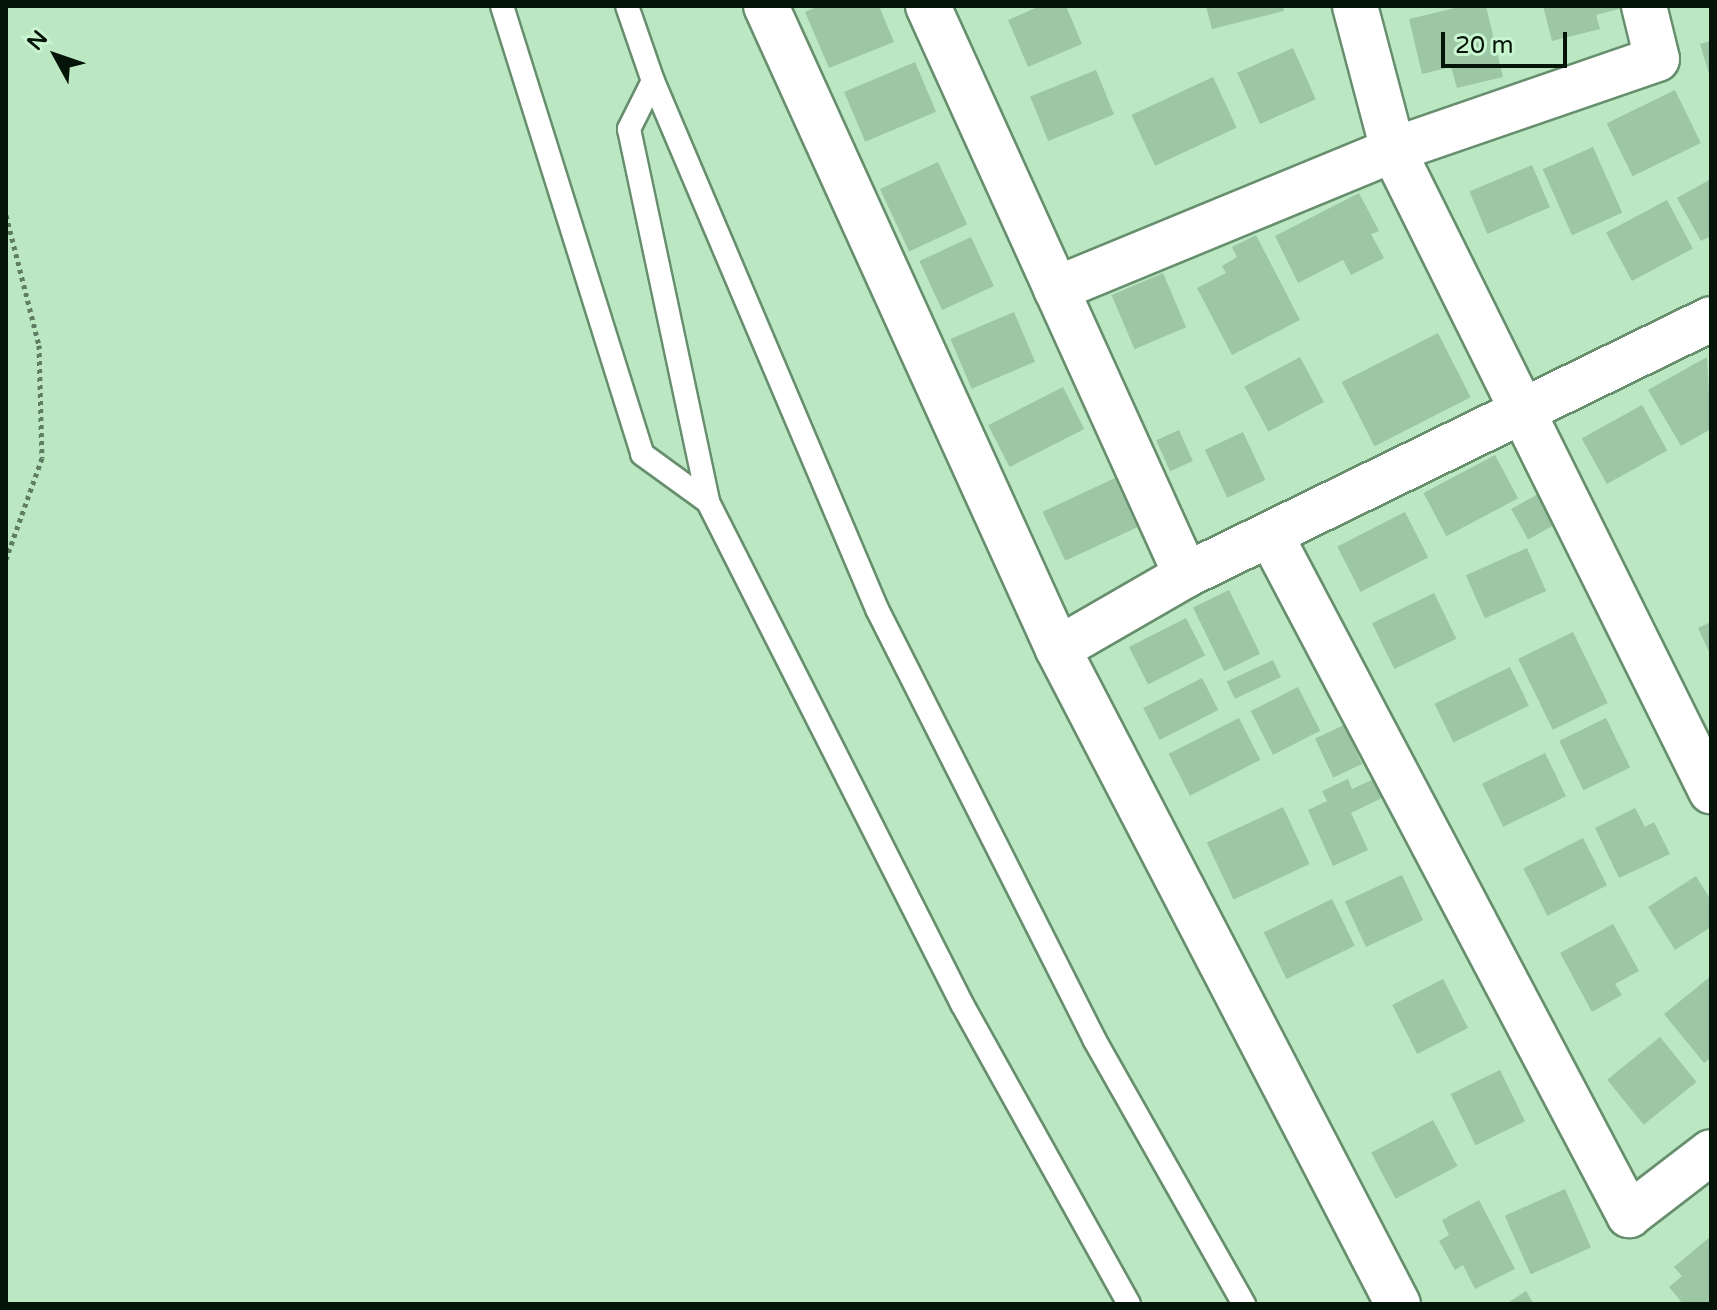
<!DOCTYPE html>
<html>
<head>
<meta charset="utf-8">
<style>
  body { margin:0 }
  #map { position:relative; width:1717px; height:1310px; overflow:hidden; background:#bce7c3; font-family:"Varela Round",sans-serif }
  div>[style] { position:absolute }
  [style*='--x'] { left:calc(var(--x)*1px); top:calc(var(--y)*1px); width:calc(var(--w)*1px); rotate:calc(var(--a)*1deg) }
  .building>* { inset:0; background:#9dc7a4; transform-origin:0 0 }
  .path>* { height:5px; margin-top:-2.5px; transform-origin:0; background:repeating-linear-gradient(90deg,#5f7c64 0 4px,transparent 0 8px) }
  .roads { filter:drop-shadow(2px 0 #678f6e) drop-shadow(-2px 0 #678f6e) drop-shadow(0 2px #678f6e) drop-shadow(0 -2px #678f6e) }
  .lane>* { height:22px; margin:-11px; padding:0 11px; transform-origin:11px; border-radius:11px; background:#fff }
  .street>* { height:44px; margin:-22px; padding:0 22px; transform-origin:22px; border-radius:22px; background:#fff }
  span { translate:-50% -50%; white-space:nowrap; text-align:center; line-height:1.15; -webkit-text-stroke:7px #c9f5d0; paint-order:stroke }
  .frame { position:absolute; inset:0; border:8px solid #051408; pointer-events:none }
  .north { position:absolute; left:16px; top:16px; width:80px; height:80px; -webkit-text-stroke:6px #c9f5d0; paint-order:stroke; rotate:310deg; font-size:22px; font-weight:700; line-height:32px; text-align:center; color:#051408 }
  .north::after { content:''; display:block; margin:auto; width:28px; height:36px; background:#051408; clip-path:polygon(50% 0,100% 100%,50% 72%,0 100%) }
  .scale { position:absolute; left:1441px; top:32px; width:126px; height:36px; box-sizing:border-box; border:4px solid #051408; border-top:0; padding-left:10px; font-size:24px; line-height:28px; white-space:nowrap; color:#051408; -webkit-text-stroke:6px #c9f5d0; paint-order:stroke }
</style>
</head>
<body>
<div id="map">
  <div class="building">
    <div style="clip-path:polygon(819px 6px,879px 6px,894px 42px,829px 68px,805px 12px)"></div>
    <div style="clip-path:polygon(1040px 6px,1066px 6px,1082px 44px,1028px 67px,1008px 20px)"></div>
    <div style="clip-path:polygon(1206px 6px,1283px 6px,1284px 11px,1212px 29px)"></div>
    <div style="clip-path:polygon(1463px 6px,1486px 6px,1503px 77px,1457px 88px,1451px 67px,1422px 74px,1409px 19px)"></div>
    <div style="clip-path:polygon(1543px 6px,1626px 6px,1626px 7px,1596px 15px,1600px 29px,1552px 41px)"></div>
    <div style="clip-path:polygon(1711px 41px,1711px 77px,1710px 77px,1700px 44px)"></div>
    <div style="left:1293px;top:48px;width:56px;height:61px;rotate:66deg"></div>
    <div style="left:915px;top:62px;width:54px;height:77px;rotate:67deg"></div>
    <div style="left:1096px;top:70px;width:48px;height:71px;rotate:68deg"></div>
    <div style="left:1213px;top:77px;width:56px;height:90px;rotate:65deg"></div>
    <div style="left:1675px;top:90px;width:59px;height:76px;rotate:64deg"></div>
    <div style="left:1593px;top:147px;width:72px;height:55px;rotate:66deg"></div>
    <div style="left:938px;top:162px;width:69px;height:64px;rotate:65deg"></div>
    <div style="left:1532px;top:165px;width:46px;height:68px;rotate:67deg"></div>
    <div style="clip-path:polygon(1711px 179px,1711px 236px,1701px 241px,1677px 198px)"></div>
    <div style="clip-path:polygon(1359px 193px,1379px 231px,1371px 234px,1384px 258px,1351px 275px,1343px 260px,1298px 283px,1275px 236px)"></div>
    <div style="left:1667px;top:200px;width:55px;height:69px;rotate:62deg"></div>
    <div style="clip-path:polygon(1256px 235px,1300px 320px,1232px 355px,1197px 288px,1226px 273px,1222px 266px,1237px 257px,1232px 247px)"></div>
    <div style="left:971px;top:237px;width:54px;height:57px;rotate:65deg"></div>
    <div style="left:1163px;top:273px;width:59px;height:56px;rotate:67deg"></div>
    <div style="left:1014px;top:312px;width:54px;height:69px;rotate:67deg"></div>
    <div style="left:1438px;top:333px;width:72px;height:108px;rotate:63deg"></div>
    <div style="left:1300px;top:357px;width:51px;height:63px;rotate:62deg"></div>
    <div style="clip-path:polygon(1707px 357px,1711px 429px,1681px 446px,1648px 390px)"></div>
    <div style="left:1063px;top:387px;width:47px;height:84px;rotate:63deg"></div>
    <div style="left:1642px;top:405px;width:52px;height:69px;rotate:61deg"></div>
    <div style="left:1179px;top:430px;width:34px;height:25px;rotate:66deg"></div>
    <div style="left:1243px;top:432px;width:53px;height:42px;rotate:65deg"></div>
    <div style="left:1495px;top:455px;width:49px;height:81px;rotate:62deg"></div>
    <div style="left:1115px;top:478px;width:54px;height:80px;rotate:65deg"></div>
    <div style="left:1540px;top:493px;width:35px;height:33px;rotate:61deg"></div>
    <div style="left:1405px;top:512px;width:51px;height:76px;rotate:63deg"></div>
    <div style="left:1527px;top:548px;width:47px;height:67px;rotate:66deg"></div>
    <div style="left:1229px;top:590px;width:71px;height:40px;rotate:64deg"></div>
    <div style="left:1434px;top:593px;width:51px;height:69px;rotate:64deg"></div>
    <div style="left:1186px;top:618px;width:42px;height:64px;rotate:63deg"></div>
    <div style="clip-path:polygon(1711px 622px,1711px 656px,1698px 628px)"></div>
    <div style="left:1573px;top:632px;width:79px;height:61px;rotate:64deg"></div>
    <div style="left:1273px;top:660px;width:19px;height:51px;rotate:65deg"></div>
    <div style="left:1510px;top:667px;width:43px;height:84px;rotate:64deg"></div>
    <div style="left:1202px;top:678px;width:36px;height:66px;rotate:63deg"></div>
    <div style="left:1298px;top:687px;width:49px;height:53px;rotate:63deg"></div>
    <div style="left:1239px;top:718px;width:47px;height:79px;rotate:63deg"></div>
    <div style="left:1606px;top:718px;width:55px;height:52px;rotate:64deg"></div>
    <div style="left:1344px;top:725px;width:43px;height:32px;rotate:65deg"></div>
    <div style="left:1545px;top:753px;width:48px;height:70px;rotate:64deg"></div>
    <div style="clip-path:polygon(1348px 779px,1352px 789px,1374px 779px,1382px 798px,1351px 813px,1368px 850px,1333px 866px,1308px 810px,1327px 801px,1322px 791px)"></div>
    <div style="left:1283px;top:807px;width:63px;height:84px;rotate:65deg"></div>
    <div style="clip-path:polygon(1635px 808px,1645px 827px,1654px 822px,1670px 854px,1619px 878px,1595px 828px)"></div>
    <div style="left:1583px;top:838px;width:53px;height:67px;rotate:63deg"></div>
    <div style="left:1402px;top:875px;width:50px;height:63px;rotate:65deg"></div>
    <div style="clip-path:polygon(1696px 876px,1711px 900px,1711px 927px,1675px 950px,1648px 907px)"></div>
    <div style="left:1332px;top:899px;width:52px;height:76px;rotate:64deg"></div>
    <div style="clip-path:polygon(1613px 924px,1639px 971px,1615px 984px,1622px 995px,1592px 1012px,1560px 953px)"></div>
    <div style="clip-path:polygon(1711px 976px,1711px 1058px,1704px 1063px,1664px 1014px)"></div>
    <div style="left:1443px;top:979px;width:55px;height:57px;rotate:63deg"></div>
    <div style="left:1660px;top:1037px;width:58px;height:68px;rotate:51deg"></div>
    <div style="left:1500px;top:1070px;width:57px;height:55px;rotate:64deg"></div>
    <div style="left:1433px;top:1120px;width:52px;height:70px;rotate:62deg"></div>
    <div style="left:1565px;top:1189px;width:64px;height:66px;rotate:66deg"></div>
    <div style="clip-path:polygon(1479px 1200px,1515px 1269px,1475px 1289px,1463px 1265px,1455px 1270px,1439px 1241px,1449px 1235px,1442px 1220px)"></div>
    <div style="clip-path:polygon(1711px 1236px,1711px 1304px,1683px 1304px,1669px 1287px,1682px 1276px,1674px 1267px)"></div>
    <div style="clip-path:polygon(1526px 1291px,1534px 1304px,1506px 1304px)"></div>
  </div>
  <div class="path">
    <div style="--x:6;--y:215;--w:134;--a:75.8"></div>
    <div style="--x:39;--y:345;--w:113;--a:88.5"></div>
    <div style="--x:42;--y:458;--w:107;--a:109.6"></div>
  </div>
  <div class="roads">
    <div class="lane">
      <div style="--x:502;--y:6;--w:469;--a:72.6"></div>
      <div style="--x:642;--y:454;--w:82;--a:36"></div>
      <div style="--x:627;--y:6;--w:79;--a:70.9"></div>
      <div style="--x:653;--y:81;--w:574;--a:67.01"></div>
      <div style="--x:877;--y:609;--w:482;--a:63.2"></div>
      <div style="--x:1094;--y:1039;--w:305;--a:60.5"></div>
      <div style="--x:653;--y:81;--w:54;--a:116.6"></div>
      <div style="--x:629;--y:129;--w:381;--a:78"></div>
      <div style="--x:708;--y:502;--w:563;--a:63.16"></div>
      <div style="--x:962;--y:1004;--w:343;--a:60.9"></div>
    </div>
    <div class="street">
      <div style="--x:766;--y:6;--w:706;--a:65.58"></div>
      <div style="--x:1058;--y:649;--w:738;--a:62.57"></div>
      <div style="--x:928;--y:6;--w:625;--a:65.61"></div>
      <div style="--x:1355;--y:6;--w:149;--a:75.2"></div>
      <div style="--x:1393;--y:150;--w:716;--a:63.61"></div>
      <div style="--x:1056;--y:289;--w:365;--a:-22.4"></div>
      <div style="--x:1393;--y:150;--w:279;--a:-19"></div>
      <div style="--x:1657;--y:59;--w:55;--a:-103.8"></div>
      <div style="--x:1271;--y:536;--w:768;--a:62.2"></div>
      <div style="--x:1629;--y:1215;--w:103;--a:-37.5"></div>
      <div style="--x:1058;--y:649;--w:148;--a:-30"></div>
      <div style="--x:1186;--y:575;--w:584;--a:-25.99"></div>
    </div>
  </div>
  <div class="frame"></div>
  <div class="north">N</div>
  <div class="scale">20 m</div>
</div>
</body>
</html>
